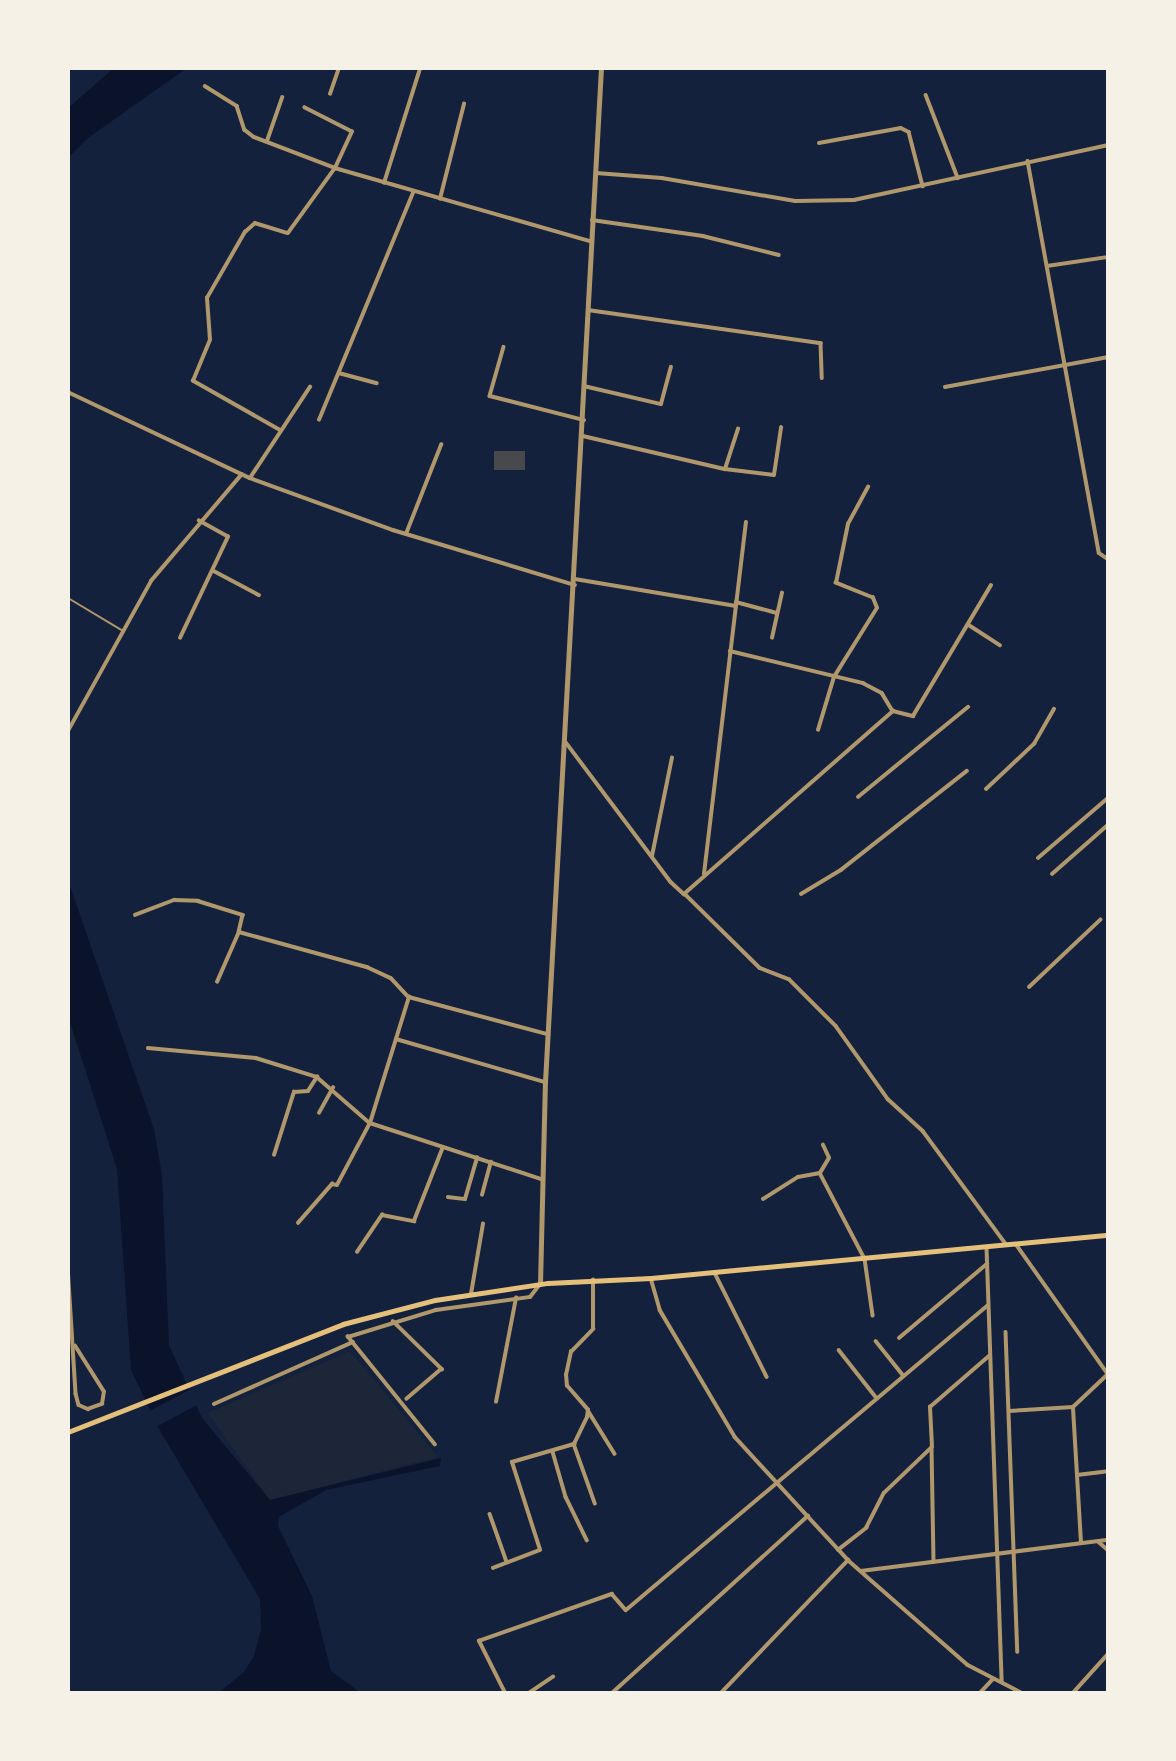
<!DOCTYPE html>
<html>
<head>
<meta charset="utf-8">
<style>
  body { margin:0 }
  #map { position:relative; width:1176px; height:1761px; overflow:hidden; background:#14213d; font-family:"Varela Round",sans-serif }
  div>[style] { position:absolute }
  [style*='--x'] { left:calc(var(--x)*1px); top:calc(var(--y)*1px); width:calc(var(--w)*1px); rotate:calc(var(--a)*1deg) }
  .green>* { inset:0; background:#1d2539 }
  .water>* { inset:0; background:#0b132b }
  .pier>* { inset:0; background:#14213d; transform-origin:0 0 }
  .building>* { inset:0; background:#48494c; transform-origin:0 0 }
  .service>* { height:2px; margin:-1px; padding:0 1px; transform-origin:1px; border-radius:1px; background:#b1986c }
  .minor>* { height:3.5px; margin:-1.75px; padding:0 1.75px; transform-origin:1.75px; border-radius:1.75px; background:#b1986c }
  .tertiary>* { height:4.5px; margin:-2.25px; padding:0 2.25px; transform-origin:2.25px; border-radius:2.25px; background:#b1986c }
  .secondary>* { height:4.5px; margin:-2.25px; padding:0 2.25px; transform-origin:2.25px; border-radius:2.25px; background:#e5c07b }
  span { translate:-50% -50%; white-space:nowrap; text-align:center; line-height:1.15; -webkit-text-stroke:5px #f6f1e7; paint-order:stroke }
  .frame { position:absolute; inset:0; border:70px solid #f6f1e7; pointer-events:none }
</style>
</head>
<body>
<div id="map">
  <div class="green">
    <div style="clip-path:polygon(350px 1351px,438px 1457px,270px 1500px,208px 1413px)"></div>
  </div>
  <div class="water">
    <div style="clip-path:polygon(114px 68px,187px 68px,88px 138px,68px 158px,68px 108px)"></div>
    <div style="clip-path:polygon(68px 880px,154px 1129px,162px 1175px,169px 1345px,202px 1418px,270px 1500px,441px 1458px,440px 1466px,326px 1490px,279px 1517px,278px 1526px,312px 1596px,331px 1671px,361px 1693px,218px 1693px,244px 1672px,254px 1656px,261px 1629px,260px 1599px,159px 1429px,131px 1370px,117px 1169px,68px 1016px)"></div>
  </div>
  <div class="pier">
    <div style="left:191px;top:1389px;width:17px;height:50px;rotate:62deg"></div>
  </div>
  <div class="building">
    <div style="left:494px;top:451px;width:31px;height:19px"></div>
  </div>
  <div class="service">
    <div style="--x:68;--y:598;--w:64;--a:31"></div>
  </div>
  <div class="minor">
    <div style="--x:205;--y:86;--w:38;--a:32"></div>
    <div style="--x:237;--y:106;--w:25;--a:72"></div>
    <div style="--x:245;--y:130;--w:11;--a:38"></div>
    <div style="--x:254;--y:137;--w:87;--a:20.9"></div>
    <div style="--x:335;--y:168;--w:265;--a:16"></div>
    <div style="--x:330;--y:94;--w:28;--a:-71"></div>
    <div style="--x:926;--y:95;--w:89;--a:68.9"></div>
    <div style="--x:267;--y:141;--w:46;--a:-70.8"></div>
    <div style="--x:819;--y:143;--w:83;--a:-10.4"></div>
    <div style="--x:901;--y:128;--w:9;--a:27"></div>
    <div style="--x:909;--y:132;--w:56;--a:75.5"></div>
    <div style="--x:1028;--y:161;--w:398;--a:79.7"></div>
    <div style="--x:1099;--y:553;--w:11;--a:34"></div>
    <div style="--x:596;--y:173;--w:66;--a:4.3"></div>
    <div style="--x:662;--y:178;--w:135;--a:9.8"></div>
    <div style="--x:795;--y:201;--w:59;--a:-1"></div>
    <div style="--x:854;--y:200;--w:260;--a:-12.2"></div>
    <div style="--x:384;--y:183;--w:120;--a:-72.5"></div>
    <div style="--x:440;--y:199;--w:98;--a:-75.8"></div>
    <div style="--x:592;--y:220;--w:112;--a:8.2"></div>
    <div style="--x:703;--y:236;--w:78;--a:14"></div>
    <div style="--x:1047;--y:266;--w:62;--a:-8.4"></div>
    <div style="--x:588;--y:310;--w:235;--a:8.1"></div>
    <div style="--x:821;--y:343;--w:35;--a:88"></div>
    <div style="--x:504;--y:347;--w:51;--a:105.9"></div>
    <div style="--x:490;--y:396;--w:97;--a:14.3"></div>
    <div style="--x:339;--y:373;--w:39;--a:15"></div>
    <div style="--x:584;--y:386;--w:79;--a:13.2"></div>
    <div style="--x:661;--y:404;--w:38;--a:-75"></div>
    <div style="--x:945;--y:387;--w:166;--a:-10.4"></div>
    <div style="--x:68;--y:392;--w:201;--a:25.3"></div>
    <div style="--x:250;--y:478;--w:152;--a:20"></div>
    <div style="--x:393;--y:530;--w:190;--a:16.8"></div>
    <div style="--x:319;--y:420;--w:246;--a:-67.5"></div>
    <div style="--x:281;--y:431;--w:101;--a:-150.4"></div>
    <div style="--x:193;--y:381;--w:44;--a:-67.5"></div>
    <div style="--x:210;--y:340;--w:42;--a:-94.1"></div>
    <div style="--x:207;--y:298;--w:76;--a:-60.1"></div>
    <div style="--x:245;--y:232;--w:13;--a:-42"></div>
    <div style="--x:255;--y:223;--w:34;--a:17"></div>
    <div style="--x:288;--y:233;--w:80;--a:-54.1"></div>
    <div style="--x:335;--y:168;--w:40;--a:-65"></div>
    <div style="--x:352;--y:132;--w:53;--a:-152.9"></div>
    <div style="--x:583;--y:436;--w:146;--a:13.1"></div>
    <div style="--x:725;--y:469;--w:49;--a:7"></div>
    <div style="--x:774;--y:475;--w:48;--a:-81.5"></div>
    <div style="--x:725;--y:469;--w:42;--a:-72"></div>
    <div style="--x:250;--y:478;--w:109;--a:-56.6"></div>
    <div style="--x:406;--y:534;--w:96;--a:-68.5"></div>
    <div style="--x:214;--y:571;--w:51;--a:28.1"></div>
    <div style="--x:575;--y:579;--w:163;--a:9.5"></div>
    <div style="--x:736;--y:602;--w:42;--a:15"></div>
    <div style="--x:969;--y:625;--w:37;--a:33"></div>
    <div style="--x:180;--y:638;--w:112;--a:-64.6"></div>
    <div style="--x:228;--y:537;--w:33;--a:-151"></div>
    <div style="--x:772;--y:638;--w:46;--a:-77.5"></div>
    <div style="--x:730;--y:651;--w:137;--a:13.5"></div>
    <div style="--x:863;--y:683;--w:21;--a:28"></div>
    <div style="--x:882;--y:693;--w:21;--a:59"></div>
    <div style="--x:818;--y:730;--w:55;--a:-73.2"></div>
    <div style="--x:834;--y:677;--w:81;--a:-58.1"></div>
    <div style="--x:877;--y:608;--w:11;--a:-112"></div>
    <div style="--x:873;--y:598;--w:40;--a:-158"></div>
    <div style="--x:836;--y:583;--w:60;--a:-78.5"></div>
    <div style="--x:848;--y:524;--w:42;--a:-61.6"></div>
    <div style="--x:68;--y:731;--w:171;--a:-61"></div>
    <div style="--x:151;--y:581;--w:140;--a:-49.6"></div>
    <div style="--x:565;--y:741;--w:176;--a:53.1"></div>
    <div style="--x:671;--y:882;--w:18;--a:43"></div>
    <div style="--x:684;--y:894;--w:278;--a:-41.2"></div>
    <div style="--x:893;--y:711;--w:21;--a:14"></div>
    <div style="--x:913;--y:716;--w:152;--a:-59.2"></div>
    <div style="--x:986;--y:789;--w:66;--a:-43.2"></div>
    <div style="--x:1034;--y:744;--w:40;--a:-60.3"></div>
    <div style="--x:858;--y:797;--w:142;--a:-39.3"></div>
    <div style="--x:652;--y:856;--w:100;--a:-78.5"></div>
    <div style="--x:1038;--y:858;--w:92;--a:-40.6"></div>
    <div style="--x:704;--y:874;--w:354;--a:-83.2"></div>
    <div style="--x:1052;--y:874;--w:74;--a:-41.2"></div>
    <div style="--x:685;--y:894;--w:105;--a:44.6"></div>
    <div style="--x:760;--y:968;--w:31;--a:21"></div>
    <div style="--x:789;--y:979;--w:66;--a:45"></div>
    <div style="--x:836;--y:1026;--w:90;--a:54.5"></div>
    <div style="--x:888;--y:1099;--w:47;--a:42.4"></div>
    <div style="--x:923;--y:1131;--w:140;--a:53.7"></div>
    <div style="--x:801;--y:894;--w:47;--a:-31"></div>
    <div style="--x:841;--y:870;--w:160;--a:-38.2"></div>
    <div style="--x:135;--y:915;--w:42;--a:-21"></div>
    <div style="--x:174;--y:900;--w:24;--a:2"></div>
    <div style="--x:198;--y:901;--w:47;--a:17.3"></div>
    <div style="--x:243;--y:915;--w:17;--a:103"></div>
    <div style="--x:239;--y:932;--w:133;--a:15.3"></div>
    <div style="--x:367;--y:967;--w:26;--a:25"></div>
    <div style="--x:391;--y:978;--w:26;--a:47"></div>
    <div style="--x:409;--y:997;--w:143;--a:15"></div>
    <div style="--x:217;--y:982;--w:55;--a:-66.3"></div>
    <div style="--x:1029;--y:987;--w:98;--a:-43.3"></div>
    <div style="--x:396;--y:1039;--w:155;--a:16.1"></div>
    <div style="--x:148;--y:1048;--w:108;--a:5.3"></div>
    <div style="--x:256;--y:1058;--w:64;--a:17.3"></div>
    <div style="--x:317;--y:1077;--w:70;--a:41"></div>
    <div style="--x:370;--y:1123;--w:180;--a:18.1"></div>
    <div style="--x:319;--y:1113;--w:29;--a:-61"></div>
    <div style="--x:274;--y:1155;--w:66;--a:-72.4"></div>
    <div style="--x:294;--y:1092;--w:14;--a:-4"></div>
    <div style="--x:308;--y:1091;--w:17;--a:-57"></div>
    <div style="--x:820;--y:1173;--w:17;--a:-59"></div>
    <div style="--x:829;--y:1158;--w:14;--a:-115"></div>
    <div style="--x:482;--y:1195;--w:34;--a:-75"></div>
    <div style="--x:448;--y:1197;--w:17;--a:7"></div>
    <div style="--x:465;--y:1199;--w:43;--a:-73.7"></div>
    <div style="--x:763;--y:1199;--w:41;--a:-32.2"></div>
    <div style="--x:798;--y:1177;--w:22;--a:-10"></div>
    <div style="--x:820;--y:1173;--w:97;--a:62.4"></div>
    <div style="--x:865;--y:1259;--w:57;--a:81.9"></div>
    <div style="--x:298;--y:1223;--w:52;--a:-48.9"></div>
    <div style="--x:332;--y:1184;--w:5;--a:11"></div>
    <div style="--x:337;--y:1185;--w:70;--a:-62"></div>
    <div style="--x:370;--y:1123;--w:132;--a:-72.8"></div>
    <div style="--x:1016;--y:1244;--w:159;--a:54.7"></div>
    <div style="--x:987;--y:1248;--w:434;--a:88"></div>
    <div style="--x:357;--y:1252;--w:45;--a:-56"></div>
    <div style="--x:382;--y:1215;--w:33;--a:11"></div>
    <div style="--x:414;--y:1221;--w:79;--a:-68.6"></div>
    <div style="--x:68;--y:1266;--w:128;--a:86.4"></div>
    <div style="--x:76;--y:1394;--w:11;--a:75"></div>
    <div style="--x:79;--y:1405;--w:10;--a:24"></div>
    <div style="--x:88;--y:1409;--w:15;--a:-20"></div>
    <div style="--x:102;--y:1404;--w:12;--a:-81"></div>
    <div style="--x:104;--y:1392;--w:54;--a:-122.2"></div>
    <div style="--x:715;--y:1273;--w:116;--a:63.4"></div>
    <div style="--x:651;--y:1278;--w:33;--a:74"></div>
    <div style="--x:660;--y:1310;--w:147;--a:59.4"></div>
    <div style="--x:735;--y:1437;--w:167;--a:47.4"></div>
    <div style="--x:848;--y:1560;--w:159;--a:41.2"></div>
    <div style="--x:968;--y:1665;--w:61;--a:27.4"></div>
    <div style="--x:471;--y:1294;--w:71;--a:-80.3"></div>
    <div style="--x:393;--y:1321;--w:69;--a:44.4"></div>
    <div style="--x:442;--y:1369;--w:46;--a:139.4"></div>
    <div style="--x:1006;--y:1332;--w:320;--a:87.9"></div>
    <div style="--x:899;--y:1338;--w:115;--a:-40.1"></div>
    <div style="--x:876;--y:1341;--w:43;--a:51.5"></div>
    <div style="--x:839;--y:1350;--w:60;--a:51.8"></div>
    <div style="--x:496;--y:1402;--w:106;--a:-79.1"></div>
    <div style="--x:214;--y:1404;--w:152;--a:-24"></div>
    <div style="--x:1009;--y:1411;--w:64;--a:-3.6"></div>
    <div style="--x:589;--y:1412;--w:49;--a:58.2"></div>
    <div style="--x:574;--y:1444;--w:63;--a:70.4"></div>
    <div style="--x:435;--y:1445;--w:139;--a:-128.9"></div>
    <div style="--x:348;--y:1337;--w:92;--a:-17.1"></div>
    <div style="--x:436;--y:1310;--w:95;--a:-7.9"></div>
    <div style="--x:530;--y:1297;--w:16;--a:-52"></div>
    <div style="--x:932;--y:1447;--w:115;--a:89"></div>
    <div style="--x:553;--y:1452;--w:47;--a:73.9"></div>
    <div style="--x:566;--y:1497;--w:48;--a:64"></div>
    <div style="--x:1077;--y:1475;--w:31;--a:-7"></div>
    <div style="--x:490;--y:1514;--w:51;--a:70.5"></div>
    <div style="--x:1099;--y:1542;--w:12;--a:42"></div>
    <div style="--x:1081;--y:1543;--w:136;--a:-93.4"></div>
    <div style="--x:1073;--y:1407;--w:48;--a:-43.3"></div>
    <div style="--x:838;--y:1550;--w:36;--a:-38"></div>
    <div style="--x:866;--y:1528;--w:39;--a:-63"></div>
    <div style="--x:884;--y:1493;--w:66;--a:-43.8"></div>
    <div style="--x:932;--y:1447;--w:40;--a:-92.9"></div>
    <div style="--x:930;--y:1407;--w:79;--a:-40.9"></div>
    <div style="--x:493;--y:1568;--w:50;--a:-21"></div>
    <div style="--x:540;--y:1550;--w:92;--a:-107.7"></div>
    <div style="--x:512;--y:1462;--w:65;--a:-16.2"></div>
    <div style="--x:574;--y:1444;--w:30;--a:-64"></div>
    <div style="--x:587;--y:1417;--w:7;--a:-82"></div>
    <div style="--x:588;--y:1410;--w:32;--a:-131"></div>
    <div style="--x:567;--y:1386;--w:11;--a:-95"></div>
    <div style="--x:566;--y:1375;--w:24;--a:-78"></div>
    <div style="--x:571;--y:1352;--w:32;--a:-46"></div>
    <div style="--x:593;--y:1329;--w:49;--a:-90"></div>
    <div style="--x:861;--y:1571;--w:249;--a:-7.2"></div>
    <div style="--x:505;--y:1693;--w:58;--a:-116.6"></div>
    <div style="--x:479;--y:1641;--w:141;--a:-19.5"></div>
    <div style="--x:612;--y:1594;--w:21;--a:49"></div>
    <div style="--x:626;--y:1610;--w:473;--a:-40.1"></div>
    <div style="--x:529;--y:1693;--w:29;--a:-34"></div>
    <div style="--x:612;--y:1693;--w:264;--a:-42.1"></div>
    <div style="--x:721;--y:1693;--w:184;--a:-46.3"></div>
    <div style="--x:980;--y:1693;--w:19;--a:-47"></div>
    <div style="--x:1073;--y:1693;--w:52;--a:-48.1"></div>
  </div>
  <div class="tertiary">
    <div style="--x:540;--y:1284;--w:202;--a:-88.6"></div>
    <div style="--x:545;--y:1082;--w:1016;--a:-86.84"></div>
  </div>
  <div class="secondary">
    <div style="--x:68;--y:1432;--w:295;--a:-21.4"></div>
    <div style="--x:343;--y:1324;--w:95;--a:-14.6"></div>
    <div style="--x:435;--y:1300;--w:114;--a:-8.6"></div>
    <div style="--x:548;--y:1283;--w:103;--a:-2.8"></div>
    <div style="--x:651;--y:1278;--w:459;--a:-5.4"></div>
  </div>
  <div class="frame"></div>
</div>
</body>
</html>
